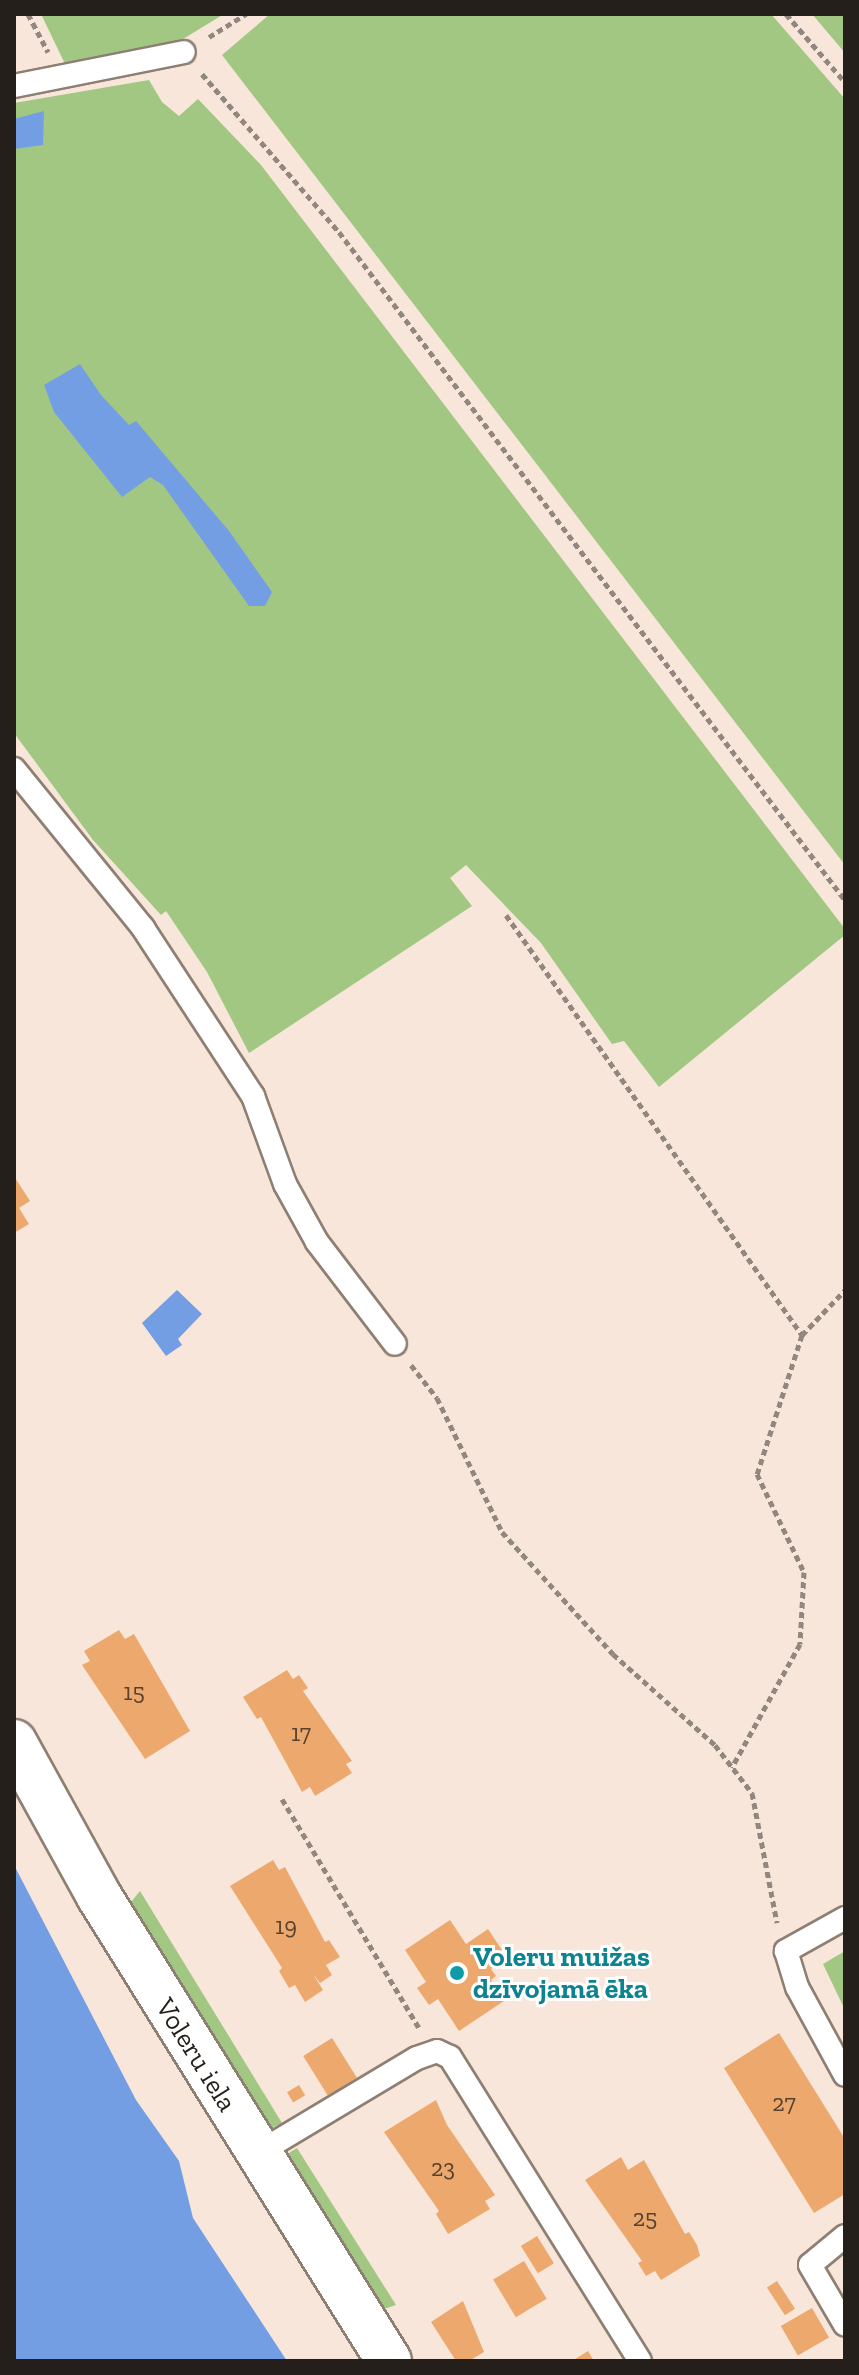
<!DOCTYPE html>
<html>
<head>
<meta charset="utf-8">
<style>
  body { margin:0 }
  #map { position:relative; width:859px; height:2375px; overflow:hidden; background:#f7e6d9; font-family:"Zilla Slab",serif }
  div>[style] { position:absolute }
  [style*='--x'] { left:calc(var(--x)*1px); top:calc(var(--y)*1px); width:calc(var(--w)*1px); rotate:calc(var(--a)*1deg) }
  .green>* { inset:0; background:#a2c783 }
  .water>* { inset:0; background:#749ee3 }
  .building>* { inset:0; background:#eda96d; transform-origin:0 0 }
  .path>* { height:5px; margin-top:-2.5px; transform-origin:0; background:repeating-linear-gradient(90deg,#92877e 0 6px,transparent 0 10px) }
  .roads { filter:drop-shadow(2px 0 #8e7f73) drop-shadow(-2px 0 #8e7f73) drop-shadow(0 2px #8e7f73) drop-shadow(0 -2px #8e7f73) }
  .service>* { height:22px; margin:-11px; padding:0 11px; transform-origin:11px; border-radius:11px; background:#fff }
  .minor>* { height:44px; margin:-22px; padding:0 22px; transform-origin:22px; border-radius:22px; background:#fff }
  .dots>* { width:22px; height:22px; translate:-50% -50%; box-sizing:border-box; border:4px solid #fff; border-radius:50% }
  span { translate:-50% -50%; white-space:nowrap; text-align:center; line-height:1.15; -webkit-text-stroke:6px #fff; paint-order:stroke }
  .number-label { font-size:24px; color:#56422f }
  .number-label span { -webkit-text-stroke-width:0 }
  .culture-label { font-size:28px; color:#0d838f; font-weight:700 }
  .left { translate:0 -50%; text-align:left }
  .street-label { font-size:28px; color:#241f1a }
  .frame { position:absolute; inset:0; border:16px solid #241f1a; pointer-events:none }
</style>
</head>
<body>
<div id="map">
  <div class="green">
    <div style="clip-path:polygon(41px 14px,224px 14px,183px 39px,67px 68px)"></div>
    <div style="clip-path:polygon(270px 14px,771px 14px,845px 99px,845px 865px,222px 55px)"></div>
    <div style="clip-path:polygon(812px 14px,845px 14px,845px 53px)"></div>
    <div style="clip-path:polygon(149px 80px,162px 102px,179px 116px,198px 99px,261px 165px,845px 929px,845px 935px,659px 1087px,624px 1041px,612px 1044px,541px 943px,466px 865px,450px 878px,472px 906px,249px 1053px,207px 972px,166px 911px,161px 915px,93px 840px,14px 733px,14px 103px)"></div>
    <div style="clip-path:polygon(140px 1891px,282px 2123px,271px 2128px,259px 2123px,126px 1908px)"></div>
    <div style="clip-path:polygon(845px 1951px,845px 2010px,823px 1964px)"></div>
    <div style="clip-path:polygon(297px 2148px,396px 2305px,384px 2309px,373px 2302px,289px 2167px,289px 2153px)"></div>
  </div>
  <div class="water">
    <div style="clip-path:polygon(44px 111px,43px 145px,14px 149px,14px 119px)"></div>
    <div style="clip-path:polygon(80px 364px,101px 395px,129px 425px,136px 421px,229px 531px,272px 592px,265px 606px,249px 606px,163px 485px,150px 477px,122px 497px,54px 412px,44px 385px)"></div>
    <div style="clip-path:polygon(177px 1290px,202px 1314px,178px 1339px,182px 1345px,166px 1356px,142px 1323px)"></div>
    <div style="clip-path:polygon(14px 1865px,136px 2100px,179px 2161px,193px 2218px,287px 2361px,14px 2361px)"></div>
  </div>
  <div class="building">
    <div style="clip-path:polygon(14px 1176px,30px 1201px,19px 1208px,29px 1224px,14px 1233px)"></div>
    <div style="clip-path:polygon(119px 1630px,125px 1639px,134px 1634px,190px 1731px,145px 1759px,82px 1665px,90px 1661px,84px 1651px)"></div>
    <div style="clip-path:polygon(287px 1670px,293px 1679px,299px 1675px,308px 1688px,303px 1691px,352px 1761px,346px 1764px,352px 1773px,315px 1796px,310px 1787px,302px 1792px,261px 1717px,257px 1719px,243px 1697px)"></div>
    <div style="clip-path:polygon(273px 1860px,279px 1870px,285px 1867px,325px 1942px,329px 1940px,340px 1957px,326px 1965px,332px 1975px,320px 1983px,313px 1974px,323px 1990px,305px 2002px,295px 1985px,289px 1988px,279px 1971px,282px 1968px,230px 1886px)"></div>
    <div style="clip-path:polygon(450px 1920px,466px 1944px,488px 1929px,508px 1959px,491px 1969px,496px 1976px,491px 1980px,504px 2001px,459px 2031px,438px 1999px,429px 2005px,417px 1988px,426px 1982px,405px 1950px)"></div>
    <div style="clip-path:polygon(779px 2033px,845px 2139px,845px 2194px,814px 2213px,724px 2068px)"></div>
    <div style="left:332px;top:2038px;width:47px;height:34px;rotate:58deg"></div>
    <div style="left:299px;top:2085px;width:12px;height:14px;rotate:59deg"></div>
    <div style="clip-path:polygon(436px 2100px,447px 2125px,495px 2195px,485px 2201px,490px 2209px,448px 2234px,436px 2214px,439px 2211px,384px 2132px)"></div>
    <div style="clip-path:polygon(621px 2157px,628px 2170px,644px 2160px,685px 2234px,689px 2232px,697px 2245px,700px 2256px,661px 2280px,655px 2271px,646px 2276px,638px 2263px,642px 2261px,585px 2180px)"></div>
    <div style="left:537px;top:2236px;width:32px;height:19px;rotate:58deg"></div>
    <div style="left:524px;top:2261px;width:44px;height:36px;rotate:59deg"></div>
    <div style="left:777px;top:2281px;width:33px;height:12px;rotate:57deg"></div>
    <div style="clip-path:polygon(463px 2301px,484px 2352px,469px 2361px,456px 2361px,431px 2322px)"></div>
    <div style="left:812px;top:2308px;width:34px;height:36px;rotate:60deg"></div>
    <div style="clip-path:polygon(588px 2351px,594px 2361px,572px 2361px)"></div>
  </div>
  <div class="path">
    <div style="--x:28;--y:14;--w:43;--a:62.2"></div>
    <div style="--x:786;--y:14;--w:90;--a:49.1"></div>
    <div style="--x:209;--y:37;--w:44;--a:-31.9"></div>
    <div style="--x:202;--y:74;--w:209;--a:49.1"></div>
    <div style="--x:339;--y:232;--w:838;--a:52.86"></div>
    <div style="--x:506;--y:915;--w:514;--a:54.83"></div>
    <div style="--x:802;--y:1335;--w:146;--a:107.9"></div>
    <div style="--x:757;--y:1474;--w:109;--a:64.4"></div>
    <div style="--x:804;--y:1572;--w:72;--a:93.2"></div>
    <div style="--x:800;--y:1644;--w:141;--a:118.9"></div>
    <div style="--x:802;--y:1335;--w:62;--a:-46.3"></div>
    <div style="--x:411;--y:1365;--w:42;--a:51.8"></div>
    <div style="--x:437;--y:1398;--w:149;--a:64.1"></div>
    <div style="--x:502;--y:1532;--w:165;--a:47.7"></div>
    <div style="--x:613;--y:1654;--w:137;--a:41.7"></div>
    <div style="--x:715;--y:1745;--w:61;--a:52.4"></div>
    <div style="--x:752;--y:1793;--w:132;--a:79.1"></div>
    <div style="--x:282;--y:1799;--w:267;--a:59.1"></div>
  </div>
  <div class="roads">
    <div class="service">
      <div style="--x:14;--y:86;--w:173;--a:-11.3"></div>
      <div style="--x:14;--y:769;--w:205;--a:50.9"></div>
      <div style="--x:143;--y:928;--w:201;--a:56.8"></div>
      <div style="--x:253;--y:1096;--w:94;--a:70"></div>
      <div style="--x:285;--y:1184;--w:66;--a:61.1"></div>
      <div style="--x:317;--y:1242;--w:128;--a:52.6"></div>
      <div style="--x:845;--y:1918;--w:68;--a:150.8"></div>
      <div style="--x:786;--y:1951;--w:38;--a:73"></div>
      <div style="--x:797;--y:1987;--w:100;--a:61.4"></div>
      <div style="--x:258;--y:2153;--w:185;--a:-30.9"></div>
      <div style="--x:417;--y:2058;--w:21;--a:-19"></div>
      <div style="--x:437;--y:2051;--w:14;--a:25"></div>
      <div style="--x:450;--y:2057;--w:358;--a:58"></div>
      <div style="--x:845;--y:2236;--w:45;--a:140.4"></div>
      <div style="--x:810;--y:2265;--w:69;--a:59.7"></div>
    </div>
    <div class="minor">
      <div style="--x:14;--y:1742;--w:176;--a:61.1"></div>
      <div style="--x:99;--y:1896;--w:548;--a:58.05"></div>
    </div>
  </div>
  <div class="dots">
    <div style="left:457px;top:1973px;background:#0f9aa8"></div>
  </div>
  <div class="number-label">
    <span style="left:134px;top:1692px">15</span>
    <span style="left:301px;top:1733px">17</span>
    <span style="left:286px;top:1926px">19</span>
    <span style="left:784px;top:2103px">27</span>
    <span style="left:443px;top:2168px">23</span>
    <span style="left:645px;top:2218px">25</span>
  </div>
  <div class="culture-label">
    <span class="left" style="left:473px;top:1973px">Voleru muižas<br>dzīvojamā ēka</span>
  </div>
  <div class="street-label">
    <span style="left:196px;top:2055px;rotate:58deg">Voleru iela</span>
  </div>
  <div class="frame"></div>
</div>
</body>
</html>
